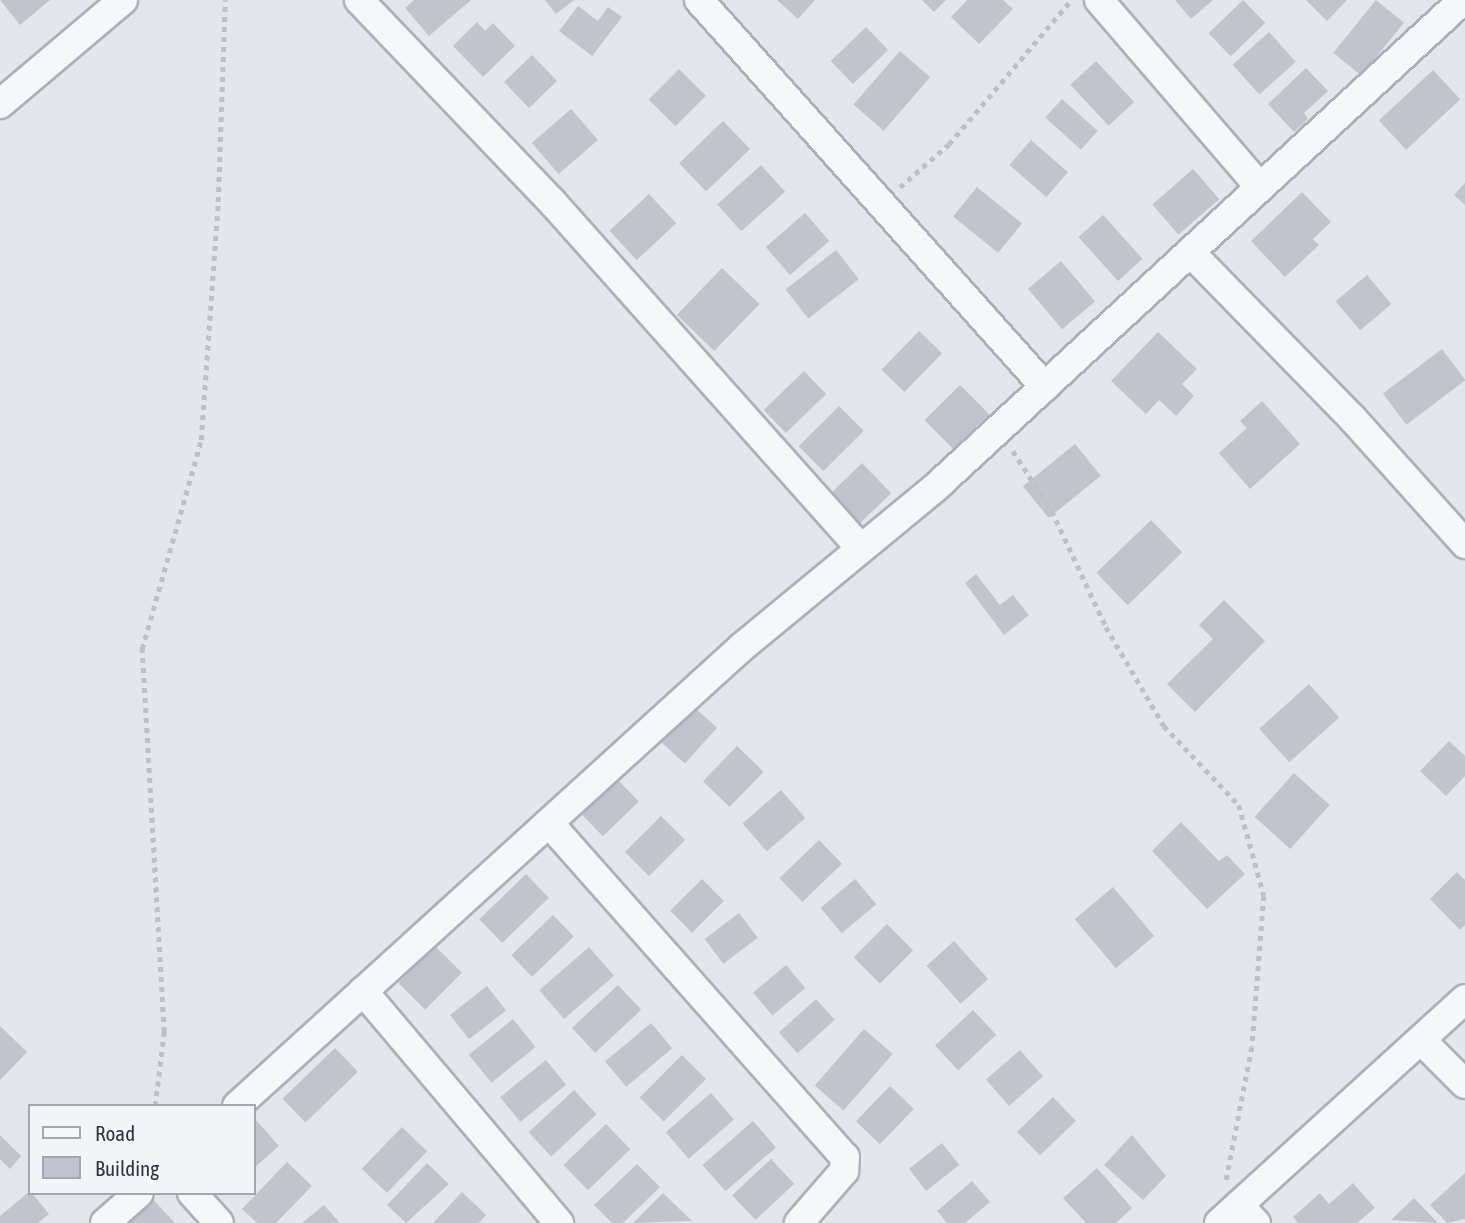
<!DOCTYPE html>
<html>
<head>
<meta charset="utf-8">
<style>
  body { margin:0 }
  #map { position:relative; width:1465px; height:1223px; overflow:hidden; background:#e4e6eb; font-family:"Asap Condensed",sans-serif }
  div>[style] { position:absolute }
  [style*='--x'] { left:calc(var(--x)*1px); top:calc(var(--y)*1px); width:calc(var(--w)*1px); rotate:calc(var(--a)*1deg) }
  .building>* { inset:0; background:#c1c4cd; transform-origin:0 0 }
  .path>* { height:4.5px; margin-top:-2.25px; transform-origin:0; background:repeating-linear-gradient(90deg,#bec0c6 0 5px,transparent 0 10px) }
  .roads { filter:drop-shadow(2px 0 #adb0b8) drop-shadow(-2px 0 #adb0b8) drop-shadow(0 2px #adb0b8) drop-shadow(0 -2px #adb0b8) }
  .minor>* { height:28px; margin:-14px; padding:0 14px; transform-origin:14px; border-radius:14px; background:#f6f7f9 }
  span { translate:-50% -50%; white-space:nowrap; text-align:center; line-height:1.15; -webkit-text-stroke:5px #f4f5f8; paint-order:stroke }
  .legend { position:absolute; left:28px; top:1104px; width:228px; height:91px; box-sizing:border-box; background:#f4f5f8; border:2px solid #a4a7af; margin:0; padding:9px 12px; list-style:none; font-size:21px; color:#2d3242 }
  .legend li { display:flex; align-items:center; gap:14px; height:35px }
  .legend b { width:35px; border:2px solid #a4a7af }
</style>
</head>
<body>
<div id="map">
  <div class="building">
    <div style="clip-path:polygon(0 0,50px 0,20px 25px)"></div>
    <div style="clip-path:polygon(414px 0,471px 0,429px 36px,405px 8px)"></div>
    <div style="clip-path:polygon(545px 0,574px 0,556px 14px)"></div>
    <div style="clip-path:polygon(777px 0,815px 0,798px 19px)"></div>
    <div style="clip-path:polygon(922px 0,946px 0,934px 12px)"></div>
    <div style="clip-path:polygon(967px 0,1003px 0,1013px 9px,979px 44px,951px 17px)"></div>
    <div style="clip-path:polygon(1175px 0,1213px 0,1191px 19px)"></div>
    <div style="left:1243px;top:0;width:32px;height:48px;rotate:46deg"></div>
    <div style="clip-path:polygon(1306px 0,1347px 0,1327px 21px)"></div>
    <div style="left:1376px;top:0;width:36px;height:68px;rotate:39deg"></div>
    <div style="clip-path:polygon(578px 6px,598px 21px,608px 7px,622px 17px,592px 56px,559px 31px)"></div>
    <div style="clip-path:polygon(477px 22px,485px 31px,493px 23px,515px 46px,483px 77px,453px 46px)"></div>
    <div style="left:866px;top:27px;width:32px;height:49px;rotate:46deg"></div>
    <div style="left:1269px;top:32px;width:40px;height:49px;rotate:48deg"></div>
    <div style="left:900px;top:51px;width:40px;height:71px;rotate:41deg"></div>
    <div style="left:532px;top:55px;width:36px;height:39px;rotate:46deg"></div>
    <div style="left:1096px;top:61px;width:56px;height:35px;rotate:47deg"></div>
    <div style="clip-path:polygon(1306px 68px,1328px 91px,1304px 113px,1308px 119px,1294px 132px,1268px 104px)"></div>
    <div style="left:679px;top:69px;width:38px;height:43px;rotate:45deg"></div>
    <div style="left:1433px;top:70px;width:40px;height:74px;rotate:47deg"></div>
    <div style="left:1062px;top:99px;width:48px;height:25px;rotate:42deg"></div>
    <div style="left:571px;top:109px;width:41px;height:52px;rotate:49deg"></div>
    <div style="left:723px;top:121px;width:39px;height:61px;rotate:46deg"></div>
    <div style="left:1031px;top:140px;width:49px;height:33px;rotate:41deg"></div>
    <div style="left:761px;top:165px;width:36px;height:59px;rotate:48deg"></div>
    <div style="left:1193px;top:169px;width:40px;height:54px;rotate:49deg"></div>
    <div style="clip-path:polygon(1465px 183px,1465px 205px,1454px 195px)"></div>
    <div style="left:977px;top:187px;width:58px;height:38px;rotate:39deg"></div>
    <div style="clip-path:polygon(1302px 192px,1331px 222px,1313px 239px,1319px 245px,1285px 277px,1251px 241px)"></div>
    <div style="left:649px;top:194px;width:40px;height:54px;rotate:47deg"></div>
    <div style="left:805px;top:213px;width:37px;height:52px;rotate:49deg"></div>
    <div style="left:1103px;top:215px;width:59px;height:33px;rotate:48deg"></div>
    <div style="left:836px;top:250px;width:37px;height:64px;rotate:52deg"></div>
    <div style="left:1061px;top:261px;width:53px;height:43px;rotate:50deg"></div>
    <div style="left:722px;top:268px;width:52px;height:65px;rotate:44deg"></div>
    <div style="left:1367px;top:275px;width:38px;height:41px;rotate:50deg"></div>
    <div style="left:919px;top:331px;width:32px;height:54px;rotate:44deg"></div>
    <div style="clip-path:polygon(1158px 332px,1197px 369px,1182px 384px,1194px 396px,1176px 416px,1159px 400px,1146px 414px,1111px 381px)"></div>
    <div style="left:1442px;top:349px;width:39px;height:74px;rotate:53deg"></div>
    <div style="left:804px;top:371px;width:32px;height:56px;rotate:46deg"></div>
    <div style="left:960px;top:385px;width:41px;height:50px;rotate:45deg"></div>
    <div style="clip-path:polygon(1262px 401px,1300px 444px,1250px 489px,1219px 453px,1247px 428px,1240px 421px)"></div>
    <div style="left:839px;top:406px;width:35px;height:57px;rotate:45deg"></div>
    <div style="left:1075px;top:444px;width:41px;height:67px;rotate:51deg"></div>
    <div style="left:862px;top:463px;width:42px;height:45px;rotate:46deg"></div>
    <div style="left:1151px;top:520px;width:45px;height:76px;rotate:46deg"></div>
    <div style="clip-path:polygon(976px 574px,1000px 605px,1013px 595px,1029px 615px,1004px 635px,965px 583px)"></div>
    <div style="clip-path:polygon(1224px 600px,1265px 641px,1195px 712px,1167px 684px,1213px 639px,1199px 625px)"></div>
    <div style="left:1309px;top:684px;width:45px;height:67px;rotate:48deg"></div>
    <div style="left:694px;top:707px;width:31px;height:48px;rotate:42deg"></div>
    <div style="clip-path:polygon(1449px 741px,1465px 756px,1465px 776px,1446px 796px,1420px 771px)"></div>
    <div style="left:737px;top:746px;width:37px;height:49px;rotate:44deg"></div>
    <div style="left:1294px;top:773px;width:48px;height:59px;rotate:42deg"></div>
    <div style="left:618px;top:780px;width:30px;height:50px;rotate:46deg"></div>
    <div style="left:781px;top:790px;width:37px;height:51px;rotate:49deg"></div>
    <div style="left:661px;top:816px;width:34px;height:51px;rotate:45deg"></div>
    <div style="clip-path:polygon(1181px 822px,1219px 861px,1227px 855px,1245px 874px,1207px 909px,1152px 851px)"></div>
    <div style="left:819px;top:840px;width:33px;height:55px;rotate:46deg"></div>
    <div style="clip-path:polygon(1457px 872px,1465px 880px,1465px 925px,1460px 930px,1430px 899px)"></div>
    <div style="left:526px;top:874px;width:33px;height:65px;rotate:46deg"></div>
    <div style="left:702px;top:879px;width:31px;height:45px;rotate:45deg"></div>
    <div style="left:855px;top:879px;width:33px;height:45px;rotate:50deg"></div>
    <div style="left:1113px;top:887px;width:64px;height:50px;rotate:50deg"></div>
    <div style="left:739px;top:913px;width:31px;height:43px;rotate:53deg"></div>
    <div style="left:553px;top:915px;width:30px;height:58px;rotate:46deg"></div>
    <div style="left:887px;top:924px;width:37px;height:47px;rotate:45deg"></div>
    <div style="left:954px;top:941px;width:51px;height:37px;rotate:48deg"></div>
    <div style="left:435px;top:946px;width:38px;height:52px;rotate:45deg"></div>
    <div style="left:589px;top:947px;width:38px;height:66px;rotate:49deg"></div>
    <div style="left:786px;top:965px;width:30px;height:43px;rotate:50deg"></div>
    <div style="left:618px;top:985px;width:34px;height:63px;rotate:47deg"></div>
    <div style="left:487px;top:986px;width:31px;height:47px;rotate:52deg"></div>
    <div style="left:816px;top:999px;width:28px;height:50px;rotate:48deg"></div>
    <div style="left:973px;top:1010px;width:34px;height:52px;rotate:47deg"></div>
    <div style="left:513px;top:1019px;width:36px;height:57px;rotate:51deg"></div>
    <div style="left:651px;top:1023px;width:33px;height:60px;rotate:50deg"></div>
    <div style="clip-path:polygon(0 1026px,27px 1052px,0 1080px)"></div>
    <div style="left:864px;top:1029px;width:38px;height:75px;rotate:41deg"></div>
    <div style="left:335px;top:1048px;width:33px;height:73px;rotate:46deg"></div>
    <div style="left:1020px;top:1050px;width:35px;height:45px;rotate:49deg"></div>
    <div style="left:682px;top:1055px;width:34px;height:60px;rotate:45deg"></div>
    <div style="left:546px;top:1060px;width:32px;height:59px;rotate:51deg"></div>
    <div style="left:890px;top:1086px;width:33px;height:49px;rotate:44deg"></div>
    <div style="left:574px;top:1090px;width:33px;height:62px;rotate:47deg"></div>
    <div style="left:711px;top:1093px;width:35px;height:60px;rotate:49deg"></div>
    <div style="left:1053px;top:1097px;width:33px;height:50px;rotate:46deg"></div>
    <div style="clip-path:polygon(255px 1119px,279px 1146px,254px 1168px,254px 1120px)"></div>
    <div style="left:753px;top:1121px;width:35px;height:67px;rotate:49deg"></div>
    <div style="left:606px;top:1124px;width:35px;height:59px;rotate:46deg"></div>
    <div style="left:402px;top:1127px;width:35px;height:58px;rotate:44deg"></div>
    <div style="clip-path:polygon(0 1135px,21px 1156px,10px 1169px,0 1159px)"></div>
    <div style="clip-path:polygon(1132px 1135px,1166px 1176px,1143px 1200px,1104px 1165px)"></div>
    <div style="left:942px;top:1143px;width:28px;height:42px;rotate:52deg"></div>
    <div style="left:771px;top:1159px;width:34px;height:53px;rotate:47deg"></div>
    <div style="clip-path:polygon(287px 1162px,312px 1186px,276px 1223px,257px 1223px,242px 1209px)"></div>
    <div style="clip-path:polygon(427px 1163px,449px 1184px,406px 1223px,387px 1205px)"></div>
    <div style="clip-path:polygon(637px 1164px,660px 1187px,623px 1223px,612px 1223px,594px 1205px)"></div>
    <div style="clip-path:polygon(1097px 1168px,1132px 1208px,1116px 1223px,1086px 1223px,1063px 1198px)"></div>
    <div style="clip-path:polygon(1465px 1173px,1465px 1219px,1447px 1223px,1430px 1205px)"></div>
    <div style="clip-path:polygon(972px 1181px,990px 1202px,965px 1223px,947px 1223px,937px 1211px)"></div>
    <div style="clip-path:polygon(1353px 1183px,1375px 1208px,1357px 1223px,1298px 1223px,1293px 1217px,1320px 1193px,1329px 1204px)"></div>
    <div style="clip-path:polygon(30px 1191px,49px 1214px,38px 1223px,0 1223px,0 1216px)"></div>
    <div style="clip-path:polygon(462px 1192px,486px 1215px,479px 1223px,433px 1223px)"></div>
    <div style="clip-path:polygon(663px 1193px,692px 1221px,633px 1223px)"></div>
    <div style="clip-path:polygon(150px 1196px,175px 1223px,121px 1223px)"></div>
    <div style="clip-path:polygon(1414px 1198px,1438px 1223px,1391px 1220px)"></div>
    <div style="clip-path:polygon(324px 1205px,340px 1223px,302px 1223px)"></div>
  </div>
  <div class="path">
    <div style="--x:900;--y:187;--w:65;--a:-41.3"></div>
    <div style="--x:949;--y:144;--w:189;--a:-49.7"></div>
    <div style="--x:1013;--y:451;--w:72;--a:57"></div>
    <div style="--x:1052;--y:511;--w:128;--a:65"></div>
    <div style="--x:1106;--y:627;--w:115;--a:59.6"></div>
    <div style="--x:1164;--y:726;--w:109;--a:46.5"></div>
    <div style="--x:1239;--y:805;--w:94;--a:74.6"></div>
    <div style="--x:1264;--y:896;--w:151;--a:94.5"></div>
    <div style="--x:1252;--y:1047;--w:137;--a:100.9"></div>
    <div style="--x:155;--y:1106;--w:75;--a:-83.1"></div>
    <div style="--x:164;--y:1032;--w:384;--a:-93.3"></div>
    <div style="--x:142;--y:649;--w:217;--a:-74.2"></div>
    <div style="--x:201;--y:440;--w:239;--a:-85.9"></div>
    <div style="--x:218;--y:202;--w:202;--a:-88"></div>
  </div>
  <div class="roads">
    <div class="minor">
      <div style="--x:359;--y:0;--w:281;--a:46.3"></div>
      <div style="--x:553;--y:203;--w:460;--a:48.3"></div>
      <div style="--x:699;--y:0;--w:519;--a:48.2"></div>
      <div style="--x:1099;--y:0;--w:247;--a:49.3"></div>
      <div style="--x:0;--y:104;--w:161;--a:-40.2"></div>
      <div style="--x:1190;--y:252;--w:233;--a:45.7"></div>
      <div style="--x:1353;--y:419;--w:168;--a:48.1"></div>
      <div style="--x:549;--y:823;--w:446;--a:48.5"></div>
      <div style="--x:845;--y:1157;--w:14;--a:94"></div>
      <div style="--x:844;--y:1171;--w:69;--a:130.9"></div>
      <div style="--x:363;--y:991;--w:304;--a:49.8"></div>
      <div style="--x:1421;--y:1040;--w:62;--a:45"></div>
      <div style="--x:237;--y:1106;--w:682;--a:-42.27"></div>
      <div style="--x:742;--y:647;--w:253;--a:-39.5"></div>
      <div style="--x:937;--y:486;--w:716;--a:-42.74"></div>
      <div style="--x:192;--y:1193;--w:40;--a:48"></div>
      <div style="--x:1239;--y:1205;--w:25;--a:47"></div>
      <div style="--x:105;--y:1223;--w:45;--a:-41.4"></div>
      <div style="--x:1219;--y:1223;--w:333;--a:-42.3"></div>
    </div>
  </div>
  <ul class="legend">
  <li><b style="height:9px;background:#f6f7f9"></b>Road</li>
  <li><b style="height:19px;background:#c1c4cd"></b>Building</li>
  </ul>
</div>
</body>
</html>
